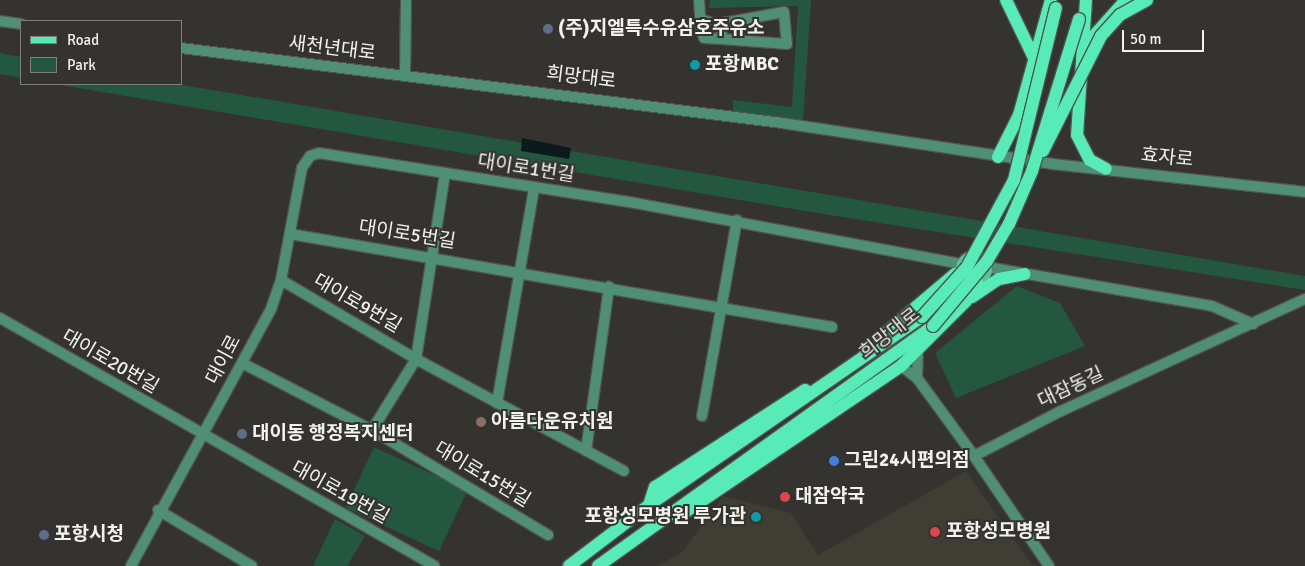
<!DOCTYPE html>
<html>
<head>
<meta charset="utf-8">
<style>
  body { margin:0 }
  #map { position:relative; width:1305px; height:566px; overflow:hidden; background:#343330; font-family:Signika,"Noto Sans KR",sans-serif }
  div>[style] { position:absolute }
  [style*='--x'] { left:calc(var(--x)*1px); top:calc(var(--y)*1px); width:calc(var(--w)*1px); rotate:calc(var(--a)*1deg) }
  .built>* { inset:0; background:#3f3d34 }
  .green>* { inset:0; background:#245740; transform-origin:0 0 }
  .water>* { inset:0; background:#0a1a1d }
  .roads { filter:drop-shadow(1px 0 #52524f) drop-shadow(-1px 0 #52524f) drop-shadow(0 1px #52524f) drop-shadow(0 -1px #52524f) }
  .minor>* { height:10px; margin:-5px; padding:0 5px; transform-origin:5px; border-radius:5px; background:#4f8f76 }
  .tertiary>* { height:10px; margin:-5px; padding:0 5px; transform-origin:5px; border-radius:5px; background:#4f8f76 }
  .secondary>* { height:10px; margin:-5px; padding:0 5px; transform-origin:5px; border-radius:5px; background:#55c39b }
  .secondary>.ring { margin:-5px; padding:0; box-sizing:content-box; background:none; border:10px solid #55c39b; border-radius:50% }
  .primary>* { height:12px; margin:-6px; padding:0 6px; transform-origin:6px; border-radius:6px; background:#56ebb8 }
  .bridges { filter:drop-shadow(1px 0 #52524f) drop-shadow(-1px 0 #52524f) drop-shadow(0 1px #52524f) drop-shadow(0 -1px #52524f) }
  .primary-bridge>* { height:12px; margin:-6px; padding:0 6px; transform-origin:6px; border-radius:6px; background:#56ebb8 }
  .dots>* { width:14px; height:14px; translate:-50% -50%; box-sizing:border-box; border:2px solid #343330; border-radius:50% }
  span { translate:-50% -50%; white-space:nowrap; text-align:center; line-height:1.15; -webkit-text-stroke:4px #343330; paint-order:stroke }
  .poi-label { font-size:19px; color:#f2f2f0; font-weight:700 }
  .left { translate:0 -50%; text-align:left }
  .right { translate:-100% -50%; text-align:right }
  .street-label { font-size:19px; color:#f2f2f0 }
  .legend { position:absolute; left:20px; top:20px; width:162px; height:65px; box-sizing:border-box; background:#343330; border:1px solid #807f7d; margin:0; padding:6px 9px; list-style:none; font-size:15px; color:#f2f2f0 }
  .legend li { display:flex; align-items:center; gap:10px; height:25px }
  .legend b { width:25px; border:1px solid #807f7d }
  .scale { position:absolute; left:1122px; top:30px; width:82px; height:22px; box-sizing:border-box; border:2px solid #f2f2f0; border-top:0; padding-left:6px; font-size:15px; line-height:18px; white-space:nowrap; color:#f2f2f0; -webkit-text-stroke:4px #343330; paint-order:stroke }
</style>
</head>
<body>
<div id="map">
  <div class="built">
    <div style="clip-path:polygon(966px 471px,1033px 566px,658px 566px,683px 551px,723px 496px,791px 513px,818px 555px)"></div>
  </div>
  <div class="green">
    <div style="clip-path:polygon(710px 0,811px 0,803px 122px,733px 112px,733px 100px,792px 107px,798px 6px,709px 8px)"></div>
    <div style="clip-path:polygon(0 53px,21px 57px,21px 78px,0 74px)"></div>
    <div style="clip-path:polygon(55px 84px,177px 84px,1305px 276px,1305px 290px,811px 212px)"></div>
    <div style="clip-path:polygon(1017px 286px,1060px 303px,1085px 346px,956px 398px,935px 353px)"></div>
    <div style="left:374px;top:447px;width:103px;height:67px;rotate:25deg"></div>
    <div style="clip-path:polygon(335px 519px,365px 536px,347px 566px,313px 566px)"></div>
  </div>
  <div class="water">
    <div style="clip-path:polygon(522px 138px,571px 148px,569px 159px,521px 151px)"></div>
  </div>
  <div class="roads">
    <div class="minor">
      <div style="--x:699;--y:0;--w:28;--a:86"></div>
      <div style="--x:701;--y:28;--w:10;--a:73"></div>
      <div style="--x:704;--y:38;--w:17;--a:3"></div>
      <div style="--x:721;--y:39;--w:12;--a:-85"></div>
      <div style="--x:722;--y:27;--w:22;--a:-159"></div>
      <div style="--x:718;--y:24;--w:67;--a:-10.3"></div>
      <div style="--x:784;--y:12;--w:32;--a:85"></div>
      <div style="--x:787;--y:44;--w:66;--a:-175.7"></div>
      <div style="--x:310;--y:156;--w:9;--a:-18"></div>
      <div style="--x:319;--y:153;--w:320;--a:9"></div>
      <div style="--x:635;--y:203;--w:333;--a:10.6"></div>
      <div style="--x:290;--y:234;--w:550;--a:9.74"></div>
      <div style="--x:281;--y:280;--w:156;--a:30.3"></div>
      <div style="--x:416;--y:359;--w:236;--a:28.3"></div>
      <div style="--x:0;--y:318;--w:500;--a:29.7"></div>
      <div style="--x:242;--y:363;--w:146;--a:27.3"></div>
      <div style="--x:372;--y:430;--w:205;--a:30.8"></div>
      <div style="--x:901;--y:366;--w:20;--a:37"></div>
      <div style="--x:917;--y:378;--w:97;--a:53.8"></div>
      <div style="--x:917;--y:378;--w:27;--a:-88"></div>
      <div style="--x:497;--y:403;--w:217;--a:-80.2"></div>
      <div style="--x:702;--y:416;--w:199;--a:-79.9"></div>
      <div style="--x:372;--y:430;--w:84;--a:-58.2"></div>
      <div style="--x:416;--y:359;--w:187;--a:-81.1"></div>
      <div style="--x:586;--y:451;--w:166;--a:-82"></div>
      <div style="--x:158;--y:510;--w:109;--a:30.8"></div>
      <div style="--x:1049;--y:566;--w:133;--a:-124.3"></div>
      <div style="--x:974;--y:456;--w:96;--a:-27.4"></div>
      <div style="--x:1059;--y:412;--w:271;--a:-24.7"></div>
    </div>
    <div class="tertiary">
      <div style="--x:0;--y:21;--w:21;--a:8"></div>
      <div style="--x:181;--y:48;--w:606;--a:7.11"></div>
      <div style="--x:782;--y:123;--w:274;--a:8.6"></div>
      <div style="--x:1053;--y:164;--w:254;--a:6.3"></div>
      <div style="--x:405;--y:75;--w:75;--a:-89.2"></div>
      <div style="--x:987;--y:267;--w:228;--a:9.8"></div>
      <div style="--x:1212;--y:306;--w:45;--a:23.7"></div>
      <div style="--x:131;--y:566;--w:293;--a:-61.4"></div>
      <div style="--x:271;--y:309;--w:31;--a:-71"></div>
      <div style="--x:281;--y:280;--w:114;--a:-79.4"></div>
      <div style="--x:302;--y:168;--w:14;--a:-56"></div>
    </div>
    <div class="secondary">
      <div class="ring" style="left:961px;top:256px;width:16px;height:16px"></div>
    </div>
    <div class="primary">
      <div style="--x:1006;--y:0;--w:69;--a:64.2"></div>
      <div style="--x:1086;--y:0;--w:135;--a:93.8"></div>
      <div style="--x:1077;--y:135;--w:28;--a:63"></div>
      <div style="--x:1090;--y:160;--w:18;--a:29"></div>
      <div style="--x:1082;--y:49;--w:66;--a:-48.1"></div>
      <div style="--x:998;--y:157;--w:47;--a:-63.4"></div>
      <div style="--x:1019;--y:115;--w:119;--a:-74.5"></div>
      <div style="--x:972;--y:297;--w:32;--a:-34"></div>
      <div style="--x:999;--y:279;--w:26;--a:-11"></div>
      <div style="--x:865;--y:350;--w:118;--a:-40.2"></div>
      <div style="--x:649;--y:505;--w:19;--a:-72"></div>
      <div style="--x:655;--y:487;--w:179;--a:-32.9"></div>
      <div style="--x:678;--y:517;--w:269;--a:-34.1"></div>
      <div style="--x:901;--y:366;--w:92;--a:-45"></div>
      <div style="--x:966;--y:301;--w:22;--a:-60"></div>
      <div style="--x:569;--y:566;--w:101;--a:-37.3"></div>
      <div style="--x:649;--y:505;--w:331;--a:-34.6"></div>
      <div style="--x:598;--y:566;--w:412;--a:-35.6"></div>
    </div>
  </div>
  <div class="bridges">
    <div class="primary-bridge">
      <div style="--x:1043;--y:151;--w:129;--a:-63.2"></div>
      <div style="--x:1101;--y:36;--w:28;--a:-48"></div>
      <div style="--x:1120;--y:15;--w:31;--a:-29"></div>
      <div style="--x:922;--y:317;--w:67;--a:-48"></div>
      <div style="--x:967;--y:267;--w:99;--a:-61.6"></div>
      <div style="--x:1014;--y:180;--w:177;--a:-76.3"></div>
      <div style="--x:933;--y:326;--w:85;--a:-50.3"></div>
      <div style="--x:987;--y:261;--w:43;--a:-59.3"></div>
      <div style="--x:1009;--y:224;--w:58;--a:-66.5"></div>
      <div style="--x:1032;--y:171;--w:159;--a:-72.8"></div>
    </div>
  </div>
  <div class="dots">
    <div style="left:548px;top:29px;background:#5c6f8a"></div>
    <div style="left:695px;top:65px;background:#0f9aa8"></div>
    <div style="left:481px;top:422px;background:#8d6e63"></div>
    <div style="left:242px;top:434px;background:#5c6f8a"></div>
    <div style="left:834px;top:461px;background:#3f7fe0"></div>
    <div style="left:785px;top:497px;background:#e0444e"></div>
    <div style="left:756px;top:517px;background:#0f9aa8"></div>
    <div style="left:935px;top:532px;background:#e0444e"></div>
    <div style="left:44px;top:535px;background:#5c6f8a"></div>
  </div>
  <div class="poi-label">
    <span class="left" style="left:558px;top:29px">(주)지엘특수유삼호주유소</span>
    <span class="left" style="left:705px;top:65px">포항MBC</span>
    <span class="left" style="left:491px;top:422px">아름다운유치원</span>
    <span class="left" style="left:252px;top:434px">대이동 행정복지센터</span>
    <span class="left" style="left:844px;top:461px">그린24시편의점</span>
    <span class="left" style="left:795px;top:497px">대잠약국</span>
    <span class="right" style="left:746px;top:517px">포항성모병원 루가관</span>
    <span class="left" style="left:946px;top:532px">포항성모병원</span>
    <span class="left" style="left:54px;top:535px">포항시청</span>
  </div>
  <div class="street-label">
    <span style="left:332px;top:49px;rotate:7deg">새천년대로</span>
    <span style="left:581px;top:78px;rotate:7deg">희망대로</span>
    <span style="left:1167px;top:158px;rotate:6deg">효자로</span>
    <span style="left:526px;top:169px;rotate:9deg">대이로1번길</span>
    <span style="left:407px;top:235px;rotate:9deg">대이로5번길</span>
    <span style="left:357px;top:304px;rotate:30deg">대이로9번길</span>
    <span style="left:890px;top:334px;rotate:-38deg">희망대로</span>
    <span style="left:224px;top:360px;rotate:-62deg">대이로</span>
    <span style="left:110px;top:362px;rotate:30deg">대이로20번길</span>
    <span style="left:1071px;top:388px;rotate:-25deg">대잠동길</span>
    <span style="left:482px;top:475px;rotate:31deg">대이로15번길</span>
    <span style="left:340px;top:493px;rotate:29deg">대이로19번길</span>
  </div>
  <ul class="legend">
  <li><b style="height:6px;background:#56ebb8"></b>Road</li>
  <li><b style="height:14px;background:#245740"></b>Park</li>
  </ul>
  <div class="scale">50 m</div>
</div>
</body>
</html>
